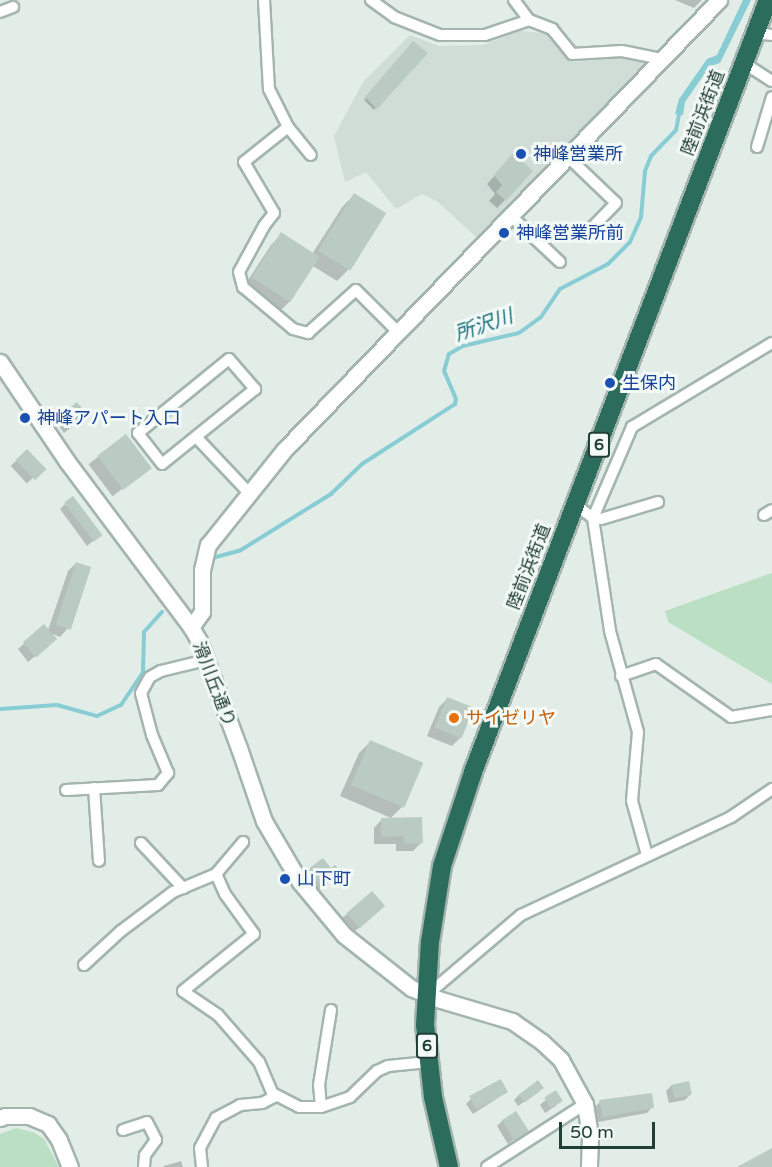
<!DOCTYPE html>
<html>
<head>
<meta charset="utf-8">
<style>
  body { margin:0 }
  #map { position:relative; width:772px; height:1167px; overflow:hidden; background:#e2ede8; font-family:"Varela Round","Noto Sans JP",sans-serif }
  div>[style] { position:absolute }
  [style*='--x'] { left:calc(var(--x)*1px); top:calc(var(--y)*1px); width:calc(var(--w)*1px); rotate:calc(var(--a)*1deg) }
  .built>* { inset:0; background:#d0ddd7 }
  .green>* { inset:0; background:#badfc3 }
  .water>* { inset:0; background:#88ccd4 }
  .shadow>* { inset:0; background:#0003; transform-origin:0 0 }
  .stream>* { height:4px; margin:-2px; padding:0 2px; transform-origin:2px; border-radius:2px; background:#88ccd4 }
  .building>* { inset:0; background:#bacbc3; transform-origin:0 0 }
  .roads { filter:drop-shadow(2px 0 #a4b5af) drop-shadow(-2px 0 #a4b5af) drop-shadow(0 2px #a4b5af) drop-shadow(0 -2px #a4b5af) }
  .street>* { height:10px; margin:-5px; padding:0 5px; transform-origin:5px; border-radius:5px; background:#fff }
  .secondary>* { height:15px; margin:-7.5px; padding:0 7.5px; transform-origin:7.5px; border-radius:7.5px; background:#fff }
  .highway>* { height:18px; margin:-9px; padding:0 9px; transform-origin:9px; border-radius:9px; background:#2c6c5c }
  .dots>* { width:16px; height:16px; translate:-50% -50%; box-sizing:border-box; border:3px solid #f3f9f6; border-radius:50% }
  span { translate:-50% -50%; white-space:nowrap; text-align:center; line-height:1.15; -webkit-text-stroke:6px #f3f9f6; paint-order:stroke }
  .shield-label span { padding:2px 4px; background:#f3f9f6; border:2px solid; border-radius:4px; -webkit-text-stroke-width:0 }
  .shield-label { font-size:16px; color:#213f36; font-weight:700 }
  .street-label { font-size:18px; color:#213f36 }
  .transit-label { font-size:18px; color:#164399 }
  .left { translate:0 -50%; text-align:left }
  .food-label { font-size:18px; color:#c56008 }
  .water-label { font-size:20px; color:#19717d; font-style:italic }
  .scale { position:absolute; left:559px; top:1122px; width:96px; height:27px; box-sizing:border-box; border:3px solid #213f36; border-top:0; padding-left:8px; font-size:18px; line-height:21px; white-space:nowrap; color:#213f36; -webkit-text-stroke:4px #f3f9f6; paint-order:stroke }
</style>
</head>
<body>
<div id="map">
  <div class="built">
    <div style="clip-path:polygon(520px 31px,544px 33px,576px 62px,623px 57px,645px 59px,645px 65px,478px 239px,438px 202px,422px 194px,396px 209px,366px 172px,345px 182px,334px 136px,363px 82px,410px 35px,439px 46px,483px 45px)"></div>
  </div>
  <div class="green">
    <div style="clip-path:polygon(772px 573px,772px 684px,668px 622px,665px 611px)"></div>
    <div style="clip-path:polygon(16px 1128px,33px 1132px,44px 1139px,59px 1167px,0 1167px,0 1134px)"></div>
  </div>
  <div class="water">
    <div style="clip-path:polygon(743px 0,751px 0,720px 63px,710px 66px,685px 102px,683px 115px,675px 114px,679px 99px,707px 59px,717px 55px)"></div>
  </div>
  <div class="shadow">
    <div style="clip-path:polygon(675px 0,702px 0,694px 8px)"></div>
    <div style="clip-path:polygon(413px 43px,426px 53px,374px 110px,364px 100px)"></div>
    <div style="clip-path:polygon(513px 156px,505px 200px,497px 208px,489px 201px,495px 194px,487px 184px)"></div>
    <div style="clip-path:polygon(354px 195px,348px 270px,337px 281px,313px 266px,290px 301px,279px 312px,243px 288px,271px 245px,282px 234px,312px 254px,343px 206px)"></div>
    <div style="clip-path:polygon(77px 404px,80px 420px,64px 433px,56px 422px)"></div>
    <div style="left:126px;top:436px;width:40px;height:47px;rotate:53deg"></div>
    <div style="left:27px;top:451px;width:24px;height:22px;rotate:48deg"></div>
    <div style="clip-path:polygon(65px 504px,100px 535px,87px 546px,60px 509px)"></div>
    <div style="clip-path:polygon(76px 563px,68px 628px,60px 637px,50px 633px,50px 644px,28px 662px,18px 649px,44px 626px,48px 630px,68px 571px)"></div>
    <div style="clip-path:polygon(447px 699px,460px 738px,452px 746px,427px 736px,439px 707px)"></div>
    <div style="clip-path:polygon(370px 742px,402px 807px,391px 818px,340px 796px,359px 753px)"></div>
    <div style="clip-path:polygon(382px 819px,421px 843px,413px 851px,396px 851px,396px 844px,374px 844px,374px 828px)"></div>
    <div style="clip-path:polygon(323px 860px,334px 878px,316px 892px,304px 876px)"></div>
    <div style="clip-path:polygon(372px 893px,378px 911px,353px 933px,341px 919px)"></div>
    <div style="clip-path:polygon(672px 1085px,690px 1095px,685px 1100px,669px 1103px,666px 1091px)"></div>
    <div style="clip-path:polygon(507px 1092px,473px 1114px,466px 1104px,471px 1099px)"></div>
    <div style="clip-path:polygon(555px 1092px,556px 1106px,545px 1113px,540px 1105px)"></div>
    <div style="clip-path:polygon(537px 1093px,518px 1106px,514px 1100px,519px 1095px)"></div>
    <div style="clip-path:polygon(600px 1102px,652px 1107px,647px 1113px,598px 1122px,595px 1107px)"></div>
    <div style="clip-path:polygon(502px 1121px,527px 1130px,508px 1144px,497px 1126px)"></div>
    <div style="clip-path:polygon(181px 1161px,183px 1167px,163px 1167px,164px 1166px)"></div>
  </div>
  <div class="stream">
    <div style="--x:212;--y:558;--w:30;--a:-15"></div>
    <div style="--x:241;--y:550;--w:106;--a:-31.9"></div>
    <div style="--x:331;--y:494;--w:43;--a:-44.1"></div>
    <div style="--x:362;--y:464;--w:111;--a:-32.8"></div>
    <div style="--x:455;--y:404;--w:5;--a:-79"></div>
    <div style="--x:456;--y:399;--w:30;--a:-113"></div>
    <div style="--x:444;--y:371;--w:18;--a:-74"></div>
    <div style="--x:449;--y:354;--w:16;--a:-30"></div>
    <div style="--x:463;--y:346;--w:57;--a:-13.1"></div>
    <div style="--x:519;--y:333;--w:27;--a:-36"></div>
    <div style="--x:541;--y:317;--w:34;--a:-56"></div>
    <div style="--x:560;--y:289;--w:54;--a:-27.5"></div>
    <div style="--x:608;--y:264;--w:31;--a:-45"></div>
    <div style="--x:630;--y:242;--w:27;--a:-66"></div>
    <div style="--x:641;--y:217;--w:46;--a:-85"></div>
    <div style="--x:645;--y:171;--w:16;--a:-68"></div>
    <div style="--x:651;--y:156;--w:36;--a:-46"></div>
    <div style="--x:676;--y:130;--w:20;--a:-79"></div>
    <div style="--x:0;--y:709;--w:57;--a:-4"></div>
    <div style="--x:57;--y:705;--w:41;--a:15.4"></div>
    <div style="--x:97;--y:716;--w:26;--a:-25"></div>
    <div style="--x:121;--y:705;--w:40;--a:-56"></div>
    <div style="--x:143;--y:672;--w:40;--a:-88.6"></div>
    <div style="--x:144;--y:632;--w:27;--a:-48"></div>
  </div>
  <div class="building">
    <div style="clip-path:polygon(413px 41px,428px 53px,377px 109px,365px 97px)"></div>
    <div style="clip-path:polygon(513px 153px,533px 171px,506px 201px,496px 192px,502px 185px,494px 175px)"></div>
    <div style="left:354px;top:193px;width:38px;height:68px;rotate:32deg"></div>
    <div style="left:281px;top:232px;width:46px;height:54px;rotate:33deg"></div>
    <div style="left:77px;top:402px;width:16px;height:22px;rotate:52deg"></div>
    <div style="left:126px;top:434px;width:43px;height:36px;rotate:53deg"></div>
    <div style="left:27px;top:449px;width:28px;height:16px;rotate:46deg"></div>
    <div style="left:73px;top:496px;width:49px;height:11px;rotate:53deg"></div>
    <div style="left:76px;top:562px;width:16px;height:66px;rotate:18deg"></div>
    <div style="left:44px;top:624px;width:20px;height:28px;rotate:49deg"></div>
    <div style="left:447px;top:697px;width:29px;height:33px;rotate:22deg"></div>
    <div style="left:370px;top:740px;width:58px;height:49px;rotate:23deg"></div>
    <div style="clip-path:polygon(422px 817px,423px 843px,404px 844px,404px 836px,381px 837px,381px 818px)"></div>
    <div style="clip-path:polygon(323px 858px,331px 868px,335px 865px,342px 873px,322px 888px,308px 869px)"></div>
    <div style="left:372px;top:891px;width:20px;height:34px;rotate:49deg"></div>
    <div style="left:501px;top:1079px;width:15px;height:36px;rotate:62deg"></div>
    <div style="left:538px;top:1080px;width:10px;height:24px;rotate:53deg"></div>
    <div style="left:689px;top:1081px;width:14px;height:18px;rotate:78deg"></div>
    <div style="left:556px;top:1090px;width:13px;height:14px;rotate:58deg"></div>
    <div style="clip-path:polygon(652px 1093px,654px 1108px,603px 1117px,599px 1100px)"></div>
    <div style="left:516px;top:1111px;width:24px;height:17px;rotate:57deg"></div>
    <div style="clip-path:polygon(772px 1148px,772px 1167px,737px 1167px)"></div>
  </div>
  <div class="roads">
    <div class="street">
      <div style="--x:264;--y:0;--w:89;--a:86.8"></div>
      <div style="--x:269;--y:89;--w:42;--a:63.4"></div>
      <div style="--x:288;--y:127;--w:56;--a:141.5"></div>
      <div style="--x:244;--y:162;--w:59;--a:59.5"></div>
      <div style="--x:274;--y:213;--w:16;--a:128"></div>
      <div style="--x:264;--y:226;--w:52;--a:118.5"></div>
      <div style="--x:239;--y:272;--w:16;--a:75"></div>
      <div style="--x:243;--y:287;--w:65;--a:40"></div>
      <div style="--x:293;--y:329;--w:16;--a:15"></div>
      <div style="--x:308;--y:333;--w:64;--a:-41.9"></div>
      <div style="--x:356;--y:290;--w:61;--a:45"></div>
      <div style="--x:371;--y:0;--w:29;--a:36"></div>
      <div style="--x:394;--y:17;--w:49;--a:21.4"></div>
      <div style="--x:440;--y:35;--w:45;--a:0"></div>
      <div style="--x:485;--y:35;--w:46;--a:-18.8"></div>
      <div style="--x:529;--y:20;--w:25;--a:21"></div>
      <div style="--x:552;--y:29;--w:32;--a:51"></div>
      <div style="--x:572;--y:54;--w:50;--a:-3.4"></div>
      <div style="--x:622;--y:51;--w:41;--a:11.3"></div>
      <div style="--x:514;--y:0;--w:25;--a:53"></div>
      <div style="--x:0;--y:12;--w:14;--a:-21"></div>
      <div style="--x:756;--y:33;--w:16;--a:7"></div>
      <div style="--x:744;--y:63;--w:33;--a:33"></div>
      <div style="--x:288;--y:127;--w:36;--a:51"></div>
      <div style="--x:757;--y:147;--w:52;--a:-73.3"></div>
      <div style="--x:568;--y:157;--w:66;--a:43.8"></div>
      <div style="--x:616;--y:203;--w:40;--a:134"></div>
      <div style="--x:511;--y:216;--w:67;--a:43.2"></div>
      <div style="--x:229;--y:359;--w:40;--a:49"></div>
      <div style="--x:255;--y:389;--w:119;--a:141.1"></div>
      <div style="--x:162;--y:464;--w:39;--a:-128"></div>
      <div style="--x:138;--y:433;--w:117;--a:-39.1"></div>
      <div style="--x:197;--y:438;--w:76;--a:46.6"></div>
      <div style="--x:658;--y:502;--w:59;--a:163.4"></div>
      <div style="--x:601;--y:519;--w:8;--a:-173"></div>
      <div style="--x:593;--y:518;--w:99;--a:-66.8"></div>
      <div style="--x:632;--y:427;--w:163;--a:-31"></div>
      <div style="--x:576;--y:505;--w:21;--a:37"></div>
      <div style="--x:593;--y:518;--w:114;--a:81.4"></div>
      <div style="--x:610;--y:631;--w:105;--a:74.5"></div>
      <div style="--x:638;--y:732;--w:69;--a:95"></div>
      <div style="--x:632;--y:801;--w:56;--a:74.5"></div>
      <div style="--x:764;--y:515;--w:9;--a:-32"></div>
      <div style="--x:621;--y:676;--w:37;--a:-19"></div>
      <div style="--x:656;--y:664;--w:92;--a:35.2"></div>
      <div style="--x:731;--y:717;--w:42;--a:-9.7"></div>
      <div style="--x:94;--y:788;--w:73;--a:86.1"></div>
      <div style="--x:66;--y:790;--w:92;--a:-3.1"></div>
      <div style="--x:158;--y:785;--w:16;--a:-50"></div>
      <div style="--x:168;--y:773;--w:41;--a:-112.8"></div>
      <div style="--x:152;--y:735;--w:43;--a:-104.7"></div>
      <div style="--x:141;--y:693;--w:18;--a:-61"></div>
      <div style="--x:150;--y:677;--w:13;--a:-29"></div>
      <div style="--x:161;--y:671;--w:46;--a:-13.7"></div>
      <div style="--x:141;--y:843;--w:62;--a:47"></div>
      <div style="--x:84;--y:965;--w:50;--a:-42.6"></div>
      <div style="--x:121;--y:931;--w:65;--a:-36.9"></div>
      <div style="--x:173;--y:892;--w:47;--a:-22.7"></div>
      <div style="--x:427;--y:995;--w:123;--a:-40.4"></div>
      <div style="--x:521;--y:915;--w:232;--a:-25"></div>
      <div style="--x:731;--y:817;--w:50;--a:-34.3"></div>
      <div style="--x:272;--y:1093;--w:30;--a:27"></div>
      <div style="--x:299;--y:1107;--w:22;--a:0"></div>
      <div style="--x:321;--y:1107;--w:31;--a:-19"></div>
      <div style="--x:350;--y:1097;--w:37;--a:-44"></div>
      <div style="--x:377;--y:1071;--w:12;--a:-24"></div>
      <div style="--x:388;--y:1066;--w:41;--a:-5.6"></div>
      <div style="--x:321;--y:1107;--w:22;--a:-95"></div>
      <div style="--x:319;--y:1085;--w:76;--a:-80.9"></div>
      <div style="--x:123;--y:1130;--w:25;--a:-18"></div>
      <div style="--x:147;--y:1122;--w:20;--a:63"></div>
      <div style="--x:156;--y:1140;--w:19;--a:126"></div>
      <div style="--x:145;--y:1155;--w:12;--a:95"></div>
      <div style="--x:202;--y:1167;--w:19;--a:-96"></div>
      <div style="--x:200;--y:1148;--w:34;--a:-62"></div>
      <div style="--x:216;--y:1118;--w:27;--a:-28"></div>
      <div style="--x:240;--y:1105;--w:22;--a:-5"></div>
      <div style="--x:262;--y:1103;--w:13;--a:-27"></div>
      <div style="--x:274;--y:1097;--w:38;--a:-113"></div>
      <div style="--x:259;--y:1062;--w:62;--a:-131.1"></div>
      <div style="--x:218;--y:1015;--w:42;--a:-145.6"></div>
      <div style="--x:183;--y:991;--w:91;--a:-38.8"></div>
      <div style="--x:254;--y:934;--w:49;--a:-125.9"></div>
      <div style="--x:225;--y:894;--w:22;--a:-114"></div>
      <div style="--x:216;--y:874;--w:42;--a:-49.8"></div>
      <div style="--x:487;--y:1167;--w:117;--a:-32.7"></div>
    </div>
    <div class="secondary">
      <div style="--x:0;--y:362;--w:118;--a:56"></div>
      <div style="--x:66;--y:460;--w:209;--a:53.2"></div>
      <div style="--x:191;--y:627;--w:16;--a:60"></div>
      <div style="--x:199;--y:641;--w:114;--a:69.5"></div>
      <div style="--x:239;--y:748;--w:77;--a:71.1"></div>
      <div style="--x:264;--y:821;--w:71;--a:59.5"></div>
      <div style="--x:300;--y:882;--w:69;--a:50.3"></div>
      <div style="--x:344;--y:935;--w:85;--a:38.3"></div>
      <div style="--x:411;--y:988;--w:32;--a:22"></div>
      <div style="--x:441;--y:1000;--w:74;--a:16.5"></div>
      <div style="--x:512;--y:1021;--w:37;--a:35"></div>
      <div style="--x:542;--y:1042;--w:26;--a:43"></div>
      <div style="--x:561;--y:1060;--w:50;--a:61.4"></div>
      <div style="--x:585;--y:1104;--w:33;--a:81"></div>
      <div style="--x:590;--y:1137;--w:30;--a:92"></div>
      <div style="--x:191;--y:627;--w:19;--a:-54"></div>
      <div style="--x:202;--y:612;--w:42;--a:-90"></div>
      <div style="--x:202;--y:570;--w:26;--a:-77"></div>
      <div style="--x:208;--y:545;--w:122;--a:-51.3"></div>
      <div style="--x:284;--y:450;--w:626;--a:-45.97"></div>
      <div style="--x:0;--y:1118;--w:5;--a:-22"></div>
      <div style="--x:5;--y:1116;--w:24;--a:0"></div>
      <div style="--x:29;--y:1116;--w:21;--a:23"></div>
      <div style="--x:48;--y:1124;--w:19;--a:55"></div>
      <div style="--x:59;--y:1140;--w:29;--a:68"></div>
    </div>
    <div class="highway">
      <div style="--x:449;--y:1167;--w:72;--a:-102.9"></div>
      <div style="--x:433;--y:1097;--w:72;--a:-96.3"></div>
      <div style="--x:425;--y:1025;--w:83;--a:-86.6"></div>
      <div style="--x:430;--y:942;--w:77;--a:-81"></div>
      <div style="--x:442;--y:866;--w:99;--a:-71.7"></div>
      <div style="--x:473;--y:772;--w:826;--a:-69.09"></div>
    </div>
  </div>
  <div class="dots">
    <div style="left:521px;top:154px;background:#1a4fb4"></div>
    <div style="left:504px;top:233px;background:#1a4fb4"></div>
    <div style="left:610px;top:383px;background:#1a4fb4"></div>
    <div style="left:25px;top:418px;background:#1a4fb4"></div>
    <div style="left:454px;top:718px;background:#e8710a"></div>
    <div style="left:285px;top:879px;background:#1a4fb4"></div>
  </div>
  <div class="shield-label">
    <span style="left:599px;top:445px">6</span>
    <span style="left:427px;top:1046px">6</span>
  </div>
  <div class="street-label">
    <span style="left:703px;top:113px;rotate:-69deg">陸前浜街道</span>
    <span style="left:529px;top:567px;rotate:-69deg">陸前浜街道</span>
    <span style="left:214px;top:684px;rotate:69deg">滑川丘通り</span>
  </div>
  <div class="transit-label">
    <span class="left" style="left:533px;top:154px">神峰営業所</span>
    <span class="left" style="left:516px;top:233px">神峰営業所前</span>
    <span class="left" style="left:622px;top:383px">生保内</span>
    <span class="left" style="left:37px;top:418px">神峰アパート入口</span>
    <span class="left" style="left:297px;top:879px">山下町</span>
  </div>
  <div class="food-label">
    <span class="left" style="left:466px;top:718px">サイゼリヤ</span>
  </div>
  <div class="water-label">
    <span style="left:484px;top:326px;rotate:-19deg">所沢川</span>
  </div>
  <div class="scale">50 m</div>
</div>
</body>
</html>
